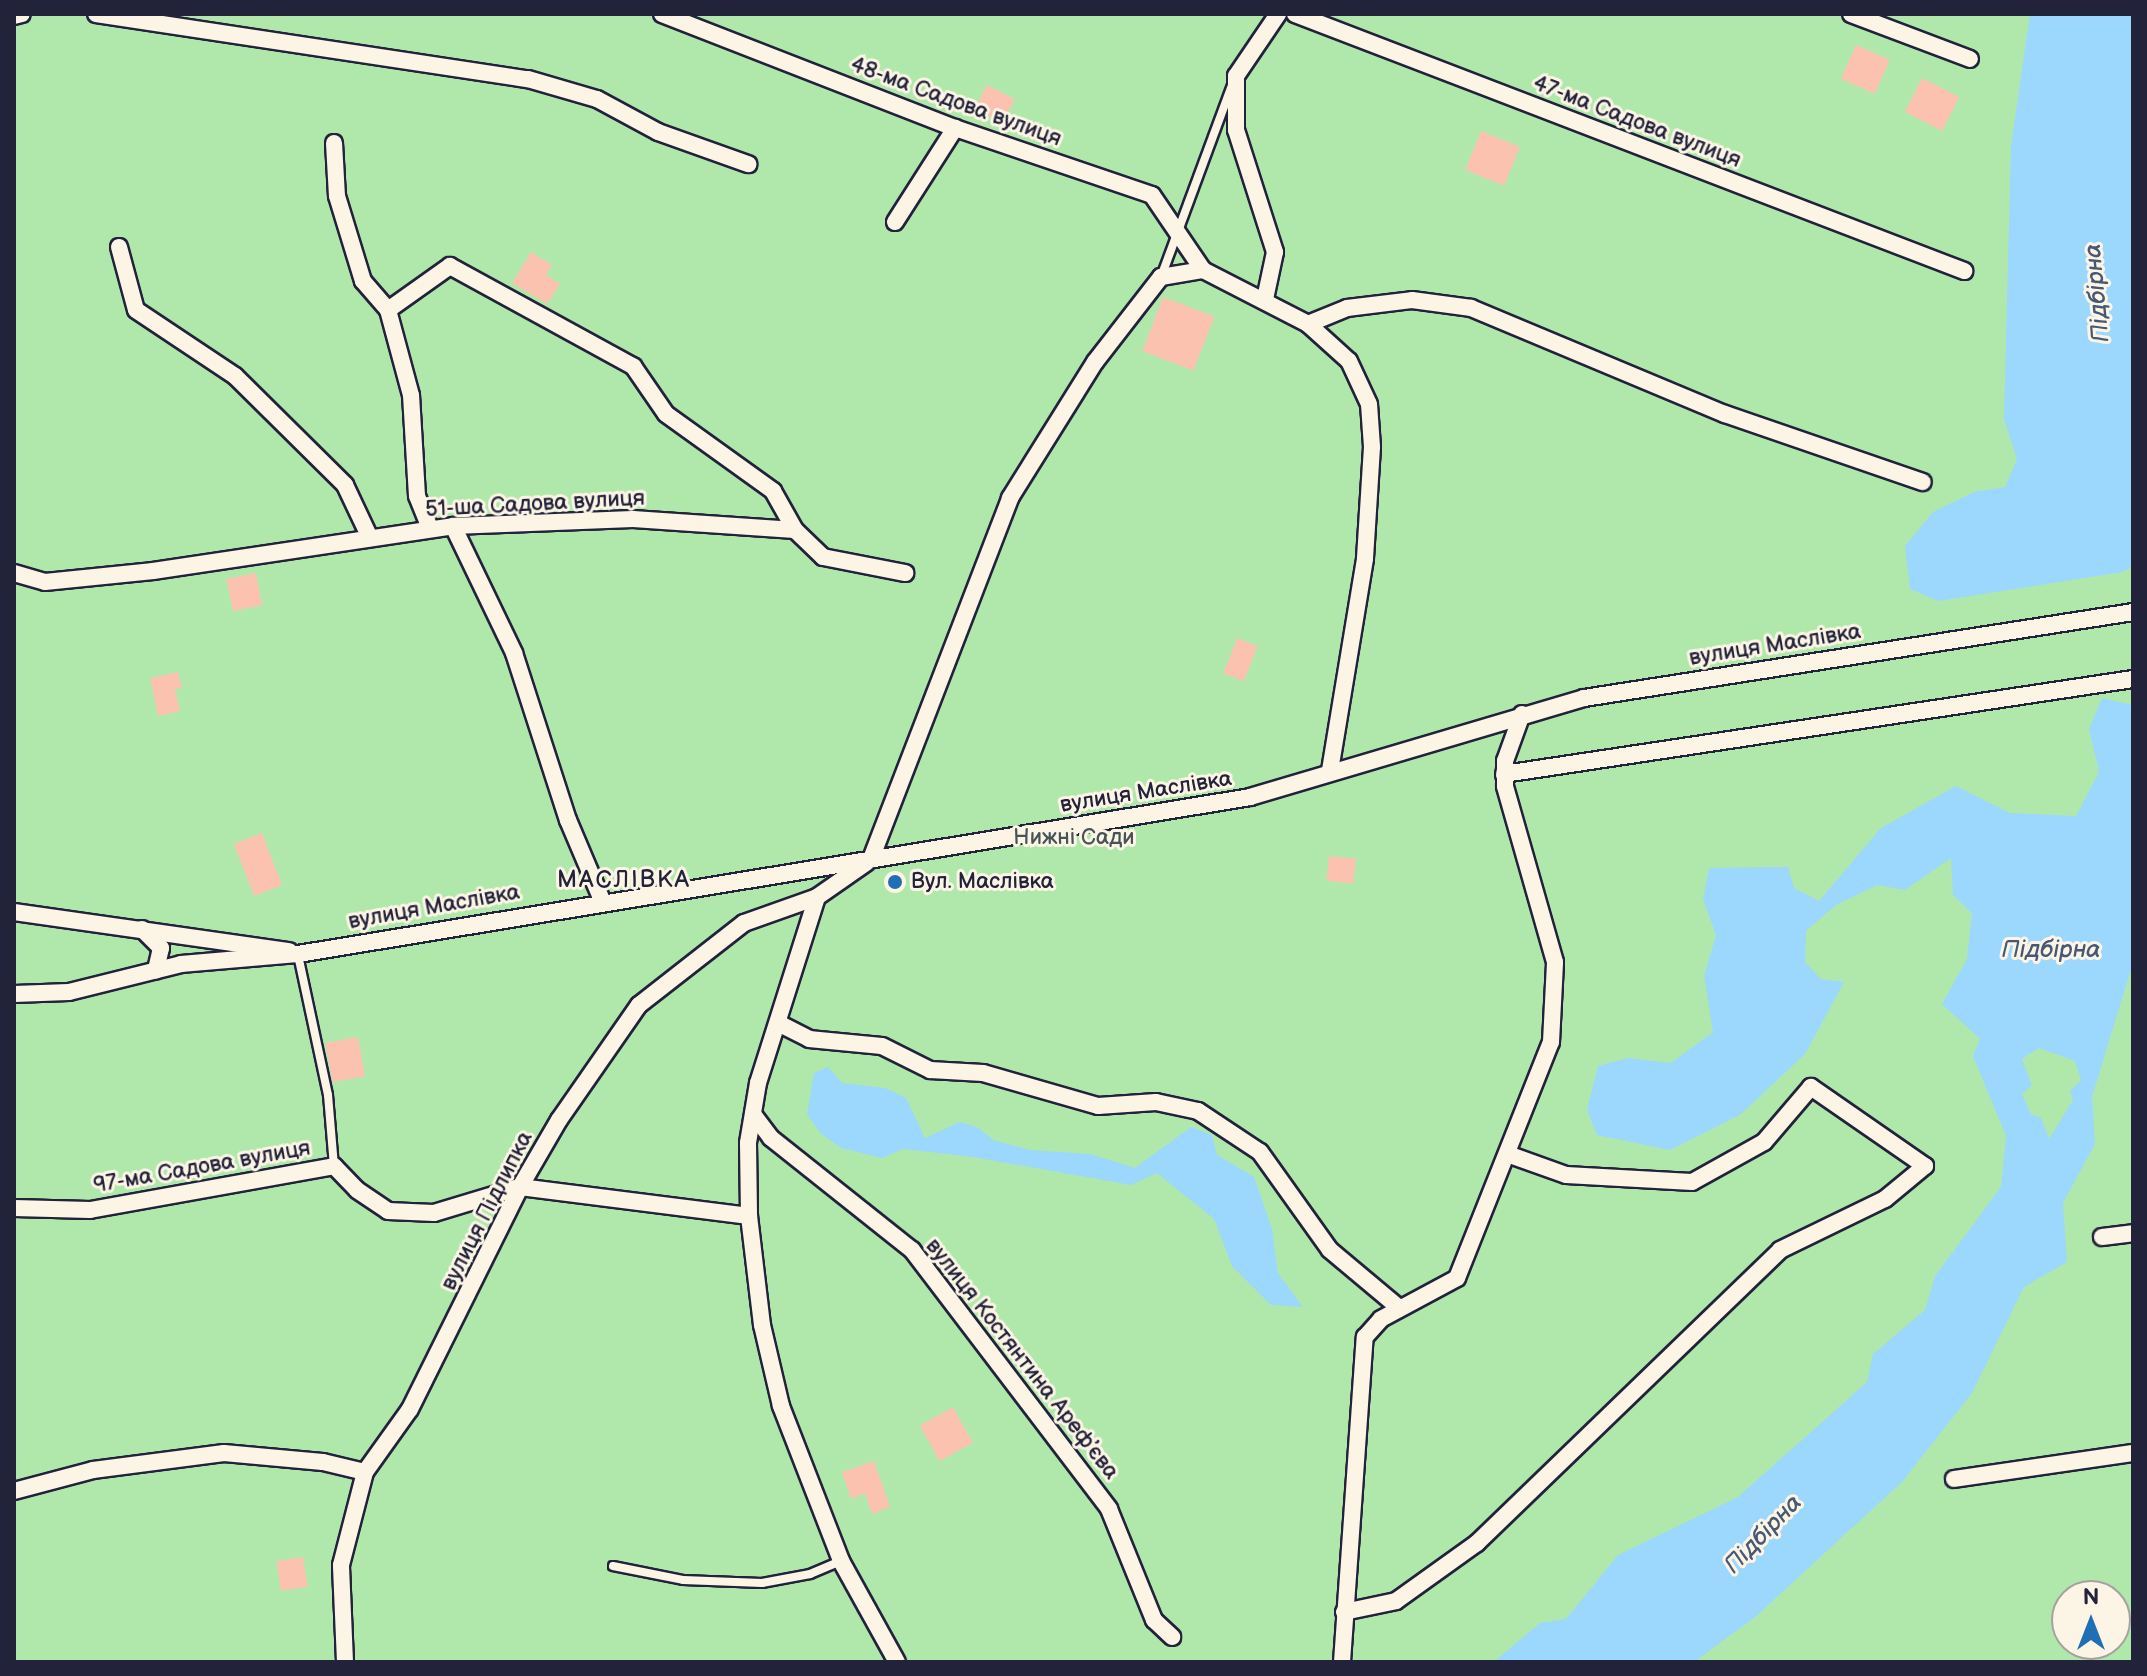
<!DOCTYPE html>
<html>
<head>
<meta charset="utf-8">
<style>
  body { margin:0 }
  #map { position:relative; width:2147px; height:1676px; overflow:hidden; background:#fcf5e5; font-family:"Balsamiq Sans",sans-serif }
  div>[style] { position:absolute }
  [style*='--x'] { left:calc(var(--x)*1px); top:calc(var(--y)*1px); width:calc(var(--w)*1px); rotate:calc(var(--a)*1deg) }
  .green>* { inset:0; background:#b0e8ac }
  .water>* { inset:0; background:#9cd7fd }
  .building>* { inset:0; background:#fac2af; transform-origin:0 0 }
  .roads { filter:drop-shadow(2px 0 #22223b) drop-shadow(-2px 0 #22223b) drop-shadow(0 2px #22223b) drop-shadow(0 -2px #22223b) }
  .lane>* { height:8px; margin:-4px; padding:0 4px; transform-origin:4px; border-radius:4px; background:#fcf5e5 }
  .street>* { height:16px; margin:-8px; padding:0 8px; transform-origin:8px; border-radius:8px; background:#fcf5e5 }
  .dots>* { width:22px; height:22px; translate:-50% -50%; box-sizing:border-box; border:4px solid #fcf5e5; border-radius:50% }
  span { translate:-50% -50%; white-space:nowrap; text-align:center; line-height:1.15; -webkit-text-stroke:6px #fcf5e5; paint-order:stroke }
  .street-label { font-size:22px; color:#22223b }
  .park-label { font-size:22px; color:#465457 }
  .poi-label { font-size:22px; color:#22223b }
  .left { translate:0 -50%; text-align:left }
  .water-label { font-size:24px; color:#475875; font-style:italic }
  .neighbourhood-label { font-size:24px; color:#22223b; letter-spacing:2px }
  .frame { position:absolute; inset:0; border:16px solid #22223b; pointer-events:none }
  .north { position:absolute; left:2051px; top:1580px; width:80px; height:80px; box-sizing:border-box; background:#fcf5e5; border:2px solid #a5a1a1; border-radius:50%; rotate:0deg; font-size:22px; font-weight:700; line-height:32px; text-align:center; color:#22223b }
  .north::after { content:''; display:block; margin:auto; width:28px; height:36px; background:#1f6fb2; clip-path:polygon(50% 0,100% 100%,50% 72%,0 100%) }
</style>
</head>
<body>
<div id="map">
  <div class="green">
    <div style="clip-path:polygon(evenodd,14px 14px,2133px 14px,2133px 1662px,14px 1662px,14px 14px,2067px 1596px,2115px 1596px,2115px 1644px,2067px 1644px,2067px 1596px)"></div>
  </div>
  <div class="water">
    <div style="clip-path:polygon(2030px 14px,2133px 14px,2133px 566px,2123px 572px,1938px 601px,1910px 589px,1905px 546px,1933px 512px,1974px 492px,2005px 487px,2017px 459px,2004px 419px,2011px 146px)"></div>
    <div style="clip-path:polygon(evenodd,2102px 698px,2133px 705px,2133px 963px,2092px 1097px,2095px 1144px,2063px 1203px,2067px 1262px,2024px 1287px,1972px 1393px,1902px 1482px,1754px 1618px,1694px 1662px,1494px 1662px,1540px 1623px,1566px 1619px,1618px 1555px,1738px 1497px,1867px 1382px,1873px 1354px,1925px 1310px,1935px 1276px,2001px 1187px,2006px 1136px,1973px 1056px,1980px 1039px,1942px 1004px,1967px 959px,1972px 913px,1953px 895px,1951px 858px,1905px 890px,1877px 885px,1836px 905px,1806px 931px,1805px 962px,1821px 979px,1844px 982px,1805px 1054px,1740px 1115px,1670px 1150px,1597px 1135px,1587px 1110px,1598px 1066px,1628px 1058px,1671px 1063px,1713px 1032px,1704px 976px,1716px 935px,1703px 899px,1709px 868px,1788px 867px,1794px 888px,1819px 901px,1881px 828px,1956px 786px,2010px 813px,2076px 816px,2099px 772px,2089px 729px,2102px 698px,2039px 1048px,2075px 1061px,2081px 1080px,2070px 1091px,2073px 1100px,2049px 1139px,2041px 1118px,2031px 1114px,2022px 1094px,2032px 1085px,2022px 1059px,2039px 1048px)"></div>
    <div style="clip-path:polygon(828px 1067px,842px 1083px,885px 1088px,906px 1098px,925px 1138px,960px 1122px,979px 1128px,993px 1140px,1030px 1150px,1090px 1154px,1135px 1168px,1191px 1127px,1212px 1135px,1217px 1155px,1254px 1177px,1272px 1229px,1278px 1273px,1303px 1307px,1271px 1305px,1232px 1266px,1214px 1219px,1157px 1173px,1131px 1185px,973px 1157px,903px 1149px,882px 1158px,841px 1148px,820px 1133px,807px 1114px,814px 1073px)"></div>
  </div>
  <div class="building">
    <div style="left:1856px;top:45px;width:37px;height:37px;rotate:24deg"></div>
    <div style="left:1922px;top:78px;width:42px;height:38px;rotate:27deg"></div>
    <div style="left:987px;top:85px;width:31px;height:27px;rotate:27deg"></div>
    <div style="left:1481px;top:131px;width:42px;height:42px;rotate:22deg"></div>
    <div style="clip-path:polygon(531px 252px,552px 265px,546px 275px,560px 284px,547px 304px,512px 283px)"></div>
    <div style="left:1163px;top:297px;width:55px;height:58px;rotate:21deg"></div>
    <div style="left:256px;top:573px;width:33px;height:30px;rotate:79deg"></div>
    <div style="left:1237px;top:638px;width:22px;height:38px;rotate:21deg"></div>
    <div style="clip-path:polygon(178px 672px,182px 688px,175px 689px,180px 711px,158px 716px,150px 678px)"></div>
    <div style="left:262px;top:833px;width:56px;height:30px;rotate:69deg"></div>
    <div style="left:1329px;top:856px;width:27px;height:25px;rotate:6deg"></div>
    <div style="left:358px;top:1037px;width:40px;height:33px;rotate:80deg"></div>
    <div style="left:953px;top:1407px;width:41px;height:38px;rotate:61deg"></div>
    <div style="clip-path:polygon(874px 1461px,890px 1507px,872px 1514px,865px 1493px,851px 1499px,842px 1472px)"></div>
    <div style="left:303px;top:1557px;width:30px;height:27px;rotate:81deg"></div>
  </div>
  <div class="roads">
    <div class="lane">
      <div style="--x:1161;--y:277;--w:202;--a:-69.7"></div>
      <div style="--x:298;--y:955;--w:143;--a:77.9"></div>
      <div style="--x:328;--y:1095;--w:71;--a:85.2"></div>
      <div style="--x:613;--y:1566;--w:71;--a:11.3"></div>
      <div style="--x:683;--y:1580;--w:79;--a:2.2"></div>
      <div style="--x:762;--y:1583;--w:49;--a:-10.6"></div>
      <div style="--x:810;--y:1574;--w:34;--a:-23"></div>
    </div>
    <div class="street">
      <div style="--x:96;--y:14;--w:437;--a:8.6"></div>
      <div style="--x:528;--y:79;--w:72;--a:16.2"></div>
      <div style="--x:597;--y:99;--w:69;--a:28.4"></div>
      <div style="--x:658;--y:132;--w:96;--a:19.6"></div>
      <div style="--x:662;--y:14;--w:314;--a:21.3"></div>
      <div style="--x:955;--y:128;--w:208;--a:18.8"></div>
      <div style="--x:1152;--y:195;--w:91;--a:55.8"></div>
      <div style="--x:1295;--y:14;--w:717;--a:21.01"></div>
      <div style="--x:1851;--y:14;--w:127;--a:20.7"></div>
      <div style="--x:14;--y:16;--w:8;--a:-14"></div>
      <div style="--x:334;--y:143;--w:53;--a:86.8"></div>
      <div style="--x:337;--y:196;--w:89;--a:73"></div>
      <div style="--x:363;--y:281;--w:38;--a:49"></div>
      <div style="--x:388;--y:310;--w:76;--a:-35.4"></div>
      <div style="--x:450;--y:266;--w:209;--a:28.7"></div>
      <div style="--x:633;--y:366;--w:58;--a:55.5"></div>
      <div style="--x:666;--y:414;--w:132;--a:35.7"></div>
      <div style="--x:773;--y:491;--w:45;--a:60.6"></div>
      <div style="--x:895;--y:222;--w:112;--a:-57.4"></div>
      <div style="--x:119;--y:247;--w:65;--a:74.9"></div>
      <div style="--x:136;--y:310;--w:119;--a:33.7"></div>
      <div style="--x:235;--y:376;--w:155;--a:44.7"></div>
      <div style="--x:345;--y:485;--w:59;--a:64.7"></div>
      <div style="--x:1265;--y:299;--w:48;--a:-78"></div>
      <div style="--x:1275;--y:252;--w:128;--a:-107.7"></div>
      <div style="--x:1236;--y:130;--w:54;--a:-90"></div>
      <div style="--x:1236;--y:76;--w:75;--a:-55.9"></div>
      <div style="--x:388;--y:310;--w:88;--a:74.9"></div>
      <div style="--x:411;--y:395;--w:101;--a:86.6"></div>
      <div style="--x:417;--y:496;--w:35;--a:68"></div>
      <div style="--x:1308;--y:324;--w:42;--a:-22.3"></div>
      <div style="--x:1347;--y:308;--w:65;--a:-7"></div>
      <div style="--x:1412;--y:300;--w:60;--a:7.7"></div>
      <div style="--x:1471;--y:308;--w:275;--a:22.7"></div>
      <div style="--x:1725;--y:414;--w:209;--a:19"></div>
      <div style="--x:453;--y:526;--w:141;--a:64.3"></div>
      <div style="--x:514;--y:653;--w:176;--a:72.1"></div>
      <div style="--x:568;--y:820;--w:87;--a:67"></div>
      <div style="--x:14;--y:573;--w:32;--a:16"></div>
      <div style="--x:45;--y:582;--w:109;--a:-5.8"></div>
      <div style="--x:153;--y:571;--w:303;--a:-8.5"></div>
      <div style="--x:453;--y:526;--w:180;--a:-2.2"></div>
      <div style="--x:633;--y:519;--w:162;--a:3.9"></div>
      <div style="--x:795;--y:530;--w:39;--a:44"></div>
      <div style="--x:823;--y:557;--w:84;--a:11"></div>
      <div style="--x:1504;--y:774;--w:636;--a:-8.59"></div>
      <div style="--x:871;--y:859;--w:387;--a:-68.9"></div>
      <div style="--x:1010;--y:498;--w:160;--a:-58"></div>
      <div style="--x:1095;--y:362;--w:108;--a:-52.2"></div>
      <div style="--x:1161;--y:277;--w:43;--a:-9.5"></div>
      <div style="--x:1203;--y:270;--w:118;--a:27.2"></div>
      <div style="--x:1308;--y:324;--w:55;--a:42.1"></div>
      <div style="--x:1349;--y:361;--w:47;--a:65.1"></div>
      <div style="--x:1369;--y:404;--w:43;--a:86"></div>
      <div style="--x:1372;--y:447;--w:112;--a:93.6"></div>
      <div style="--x:1365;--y:559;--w:214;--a:99.4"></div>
      <div style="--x:817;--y:897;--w:195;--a:107.6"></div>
      <div style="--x:758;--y:1083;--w:61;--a:99.5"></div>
      <div style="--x:748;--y:1143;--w:73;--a:89.2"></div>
      <div style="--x:749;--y:1216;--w:110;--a:83.2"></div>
      <div style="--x:762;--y:1325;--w:83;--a:76.8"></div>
      <div style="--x:781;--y:1406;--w:166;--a:68.8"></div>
      <div style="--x:841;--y:1561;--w:115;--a:61"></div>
      <div style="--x:14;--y:912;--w:278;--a:8.1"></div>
      <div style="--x:142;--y:929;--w:27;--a:45"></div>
      <div style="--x:161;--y:948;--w:23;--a:103"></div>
      <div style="--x:14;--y:994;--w:55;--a:-2.1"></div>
      <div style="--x:69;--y:992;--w:115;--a:-14"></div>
      <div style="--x:181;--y:964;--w:117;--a:-4.9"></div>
      <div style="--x:298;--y:954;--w:965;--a:-9.36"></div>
      <div style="--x:1250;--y:797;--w:348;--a:-16.5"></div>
      <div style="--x:1584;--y:698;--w:556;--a:-8.9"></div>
      <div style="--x:780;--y:1024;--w:33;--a:27"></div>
      <div style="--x:809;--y:1039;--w:73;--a:5.5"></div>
      <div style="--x:882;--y:1046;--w:54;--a:26.6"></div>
      <div style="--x:930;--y:1070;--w:53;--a:3.2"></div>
      <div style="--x:983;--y:1073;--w:120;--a:16"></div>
      <div style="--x:1098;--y:1106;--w:58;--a:-3.9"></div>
      <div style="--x:1156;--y:1102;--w:43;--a:12.1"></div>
      <div style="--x:1198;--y:1111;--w:74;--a:33.5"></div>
      <div style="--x:1260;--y:1152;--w:120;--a:54.5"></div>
      <div style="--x:1330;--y:1250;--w:90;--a:40"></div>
      <div style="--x:753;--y:1114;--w:30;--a:53"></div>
      <div style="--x:771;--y:1138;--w:180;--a:38.5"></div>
      <div style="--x:912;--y:1250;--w:325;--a:52.7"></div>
      <div style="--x:1109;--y:1509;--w:120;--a:67.9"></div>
      <div style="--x:1154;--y:1620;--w:25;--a:43"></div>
      <div style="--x:14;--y:1208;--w:76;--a:1.5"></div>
      <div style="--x:90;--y:1210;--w:248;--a:-10.2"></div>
      <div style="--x:334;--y:1166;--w:33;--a:46"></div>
      <div style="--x:357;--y:1190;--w:37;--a:34"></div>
      <div style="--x:388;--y:1211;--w:46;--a:2.5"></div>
      <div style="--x:434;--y:1213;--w:90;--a:-16.8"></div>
      <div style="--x:520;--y:1187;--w:231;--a:7.2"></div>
      <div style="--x:2102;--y:1237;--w:31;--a:-7"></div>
      <div style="--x:1954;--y:1479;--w:181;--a:-8.3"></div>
      <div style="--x:14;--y:1491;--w:82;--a:-14.9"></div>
      <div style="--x:93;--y:1470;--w:132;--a:-7.4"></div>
      <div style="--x:224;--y:1453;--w:99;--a:5.2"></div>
      <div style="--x:323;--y:1462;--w:43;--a:13.4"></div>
      <div style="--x:1344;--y:1612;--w:53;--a:-11.9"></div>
      <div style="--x:1396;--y:1601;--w:100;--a:-35.6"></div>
      <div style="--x:1477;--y:1543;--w:421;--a:-44"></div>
      <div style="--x:1780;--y:1250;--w:117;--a:-25.9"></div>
      <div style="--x:1885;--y:1199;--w:52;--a:-39.5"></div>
      <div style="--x:1925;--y:1166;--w:139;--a:-145.3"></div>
      <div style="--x:1811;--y:1087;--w:72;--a:130.5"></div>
      <div style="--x:1764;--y:1142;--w:82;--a:150.9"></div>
      <div style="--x:1692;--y:1182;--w:126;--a:-176.8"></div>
      <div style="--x:1566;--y:1175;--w:59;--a:-160.3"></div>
      <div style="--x:345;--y:1662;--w:97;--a:-92.4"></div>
      <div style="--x:341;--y:1565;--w:96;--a:-75.5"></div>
      <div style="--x:365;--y:1472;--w:77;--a:-54.5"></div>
      <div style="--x:410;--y:1409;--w:248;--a:-63.6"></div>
      <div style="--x:520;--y:1187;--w:78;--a:-59.8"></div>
      <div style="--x:559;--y:1120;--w:140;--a:-55.2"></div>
      <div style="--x:639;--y:1005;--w:133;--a:-38"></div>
      <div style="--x:744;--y:923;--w:77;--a:-19.6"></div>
      <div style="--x:817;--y:897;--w:60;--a:-34.8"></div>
      <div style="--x:1342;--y:1662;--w:326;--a:-86"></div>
      <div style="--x:1365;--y:1337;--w:24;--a:-48"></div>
      <div style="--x:1381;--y:1319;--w:86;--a:-28.3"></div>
      <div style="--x:1457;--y:1278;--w:254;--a:-68.3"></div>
      <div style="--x:1551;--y:1042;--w:80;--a:-87.1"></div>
      <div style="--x:1555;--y:962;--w:183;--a:-105.9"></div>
      <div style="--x:1505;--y:786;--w:25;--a:-90"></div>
      <div style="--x:1505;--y:761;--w:50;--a:-70.1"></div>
    </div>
  </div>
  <div class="dots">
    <div style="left:895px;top:882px;background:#1f6fb2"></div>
  </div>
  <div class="street-label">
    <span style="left:956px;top:102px;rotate:20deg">48-ма Садова вулиця</span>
    <span style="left:1637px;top:122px;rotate:21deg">47-ма Садова вулиця</span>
    <span style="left:535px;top:504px;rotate:-3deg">51-ша Садова вулиця</span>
    <span style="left:1775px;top:645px;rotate:-9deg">вулиця Маслівка</span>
    <span style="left:1146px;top:792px;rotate:-9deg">вулиця Маслівка</span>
    <span style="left:434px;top:907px;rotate:-10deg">вулиця Маслівка</span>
    <span style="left:202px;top:1167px;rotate:-10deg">97-ма Садова вулиця</span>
    <span style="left:487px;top:1211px;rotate:-63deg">вулиця Підлипка</span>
    <span style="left:1022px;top:1359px;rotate:52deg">вулиця Костянтина Арефʼєва</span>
  </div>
  <div class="park-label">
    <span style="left:1074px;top:838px">Нижні Сади</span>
  </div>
  <div class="poi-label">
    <span class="left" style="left:911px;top:882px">Вул. Маслівка</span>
  </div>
  <div class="water-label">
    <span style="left:2097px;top:293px;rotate:-95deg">Підбірна</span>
    <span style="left:2051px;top:950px">Підбірна</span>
    <span style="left:1763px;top:1534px;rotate:-46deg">Підбірна</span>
  </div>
  <div class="neighbourhood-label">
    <span style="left:624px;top:880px">МАСЛІВКА</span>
  </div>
  <div class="frame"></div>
  <div class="north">N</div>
</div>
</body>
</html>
